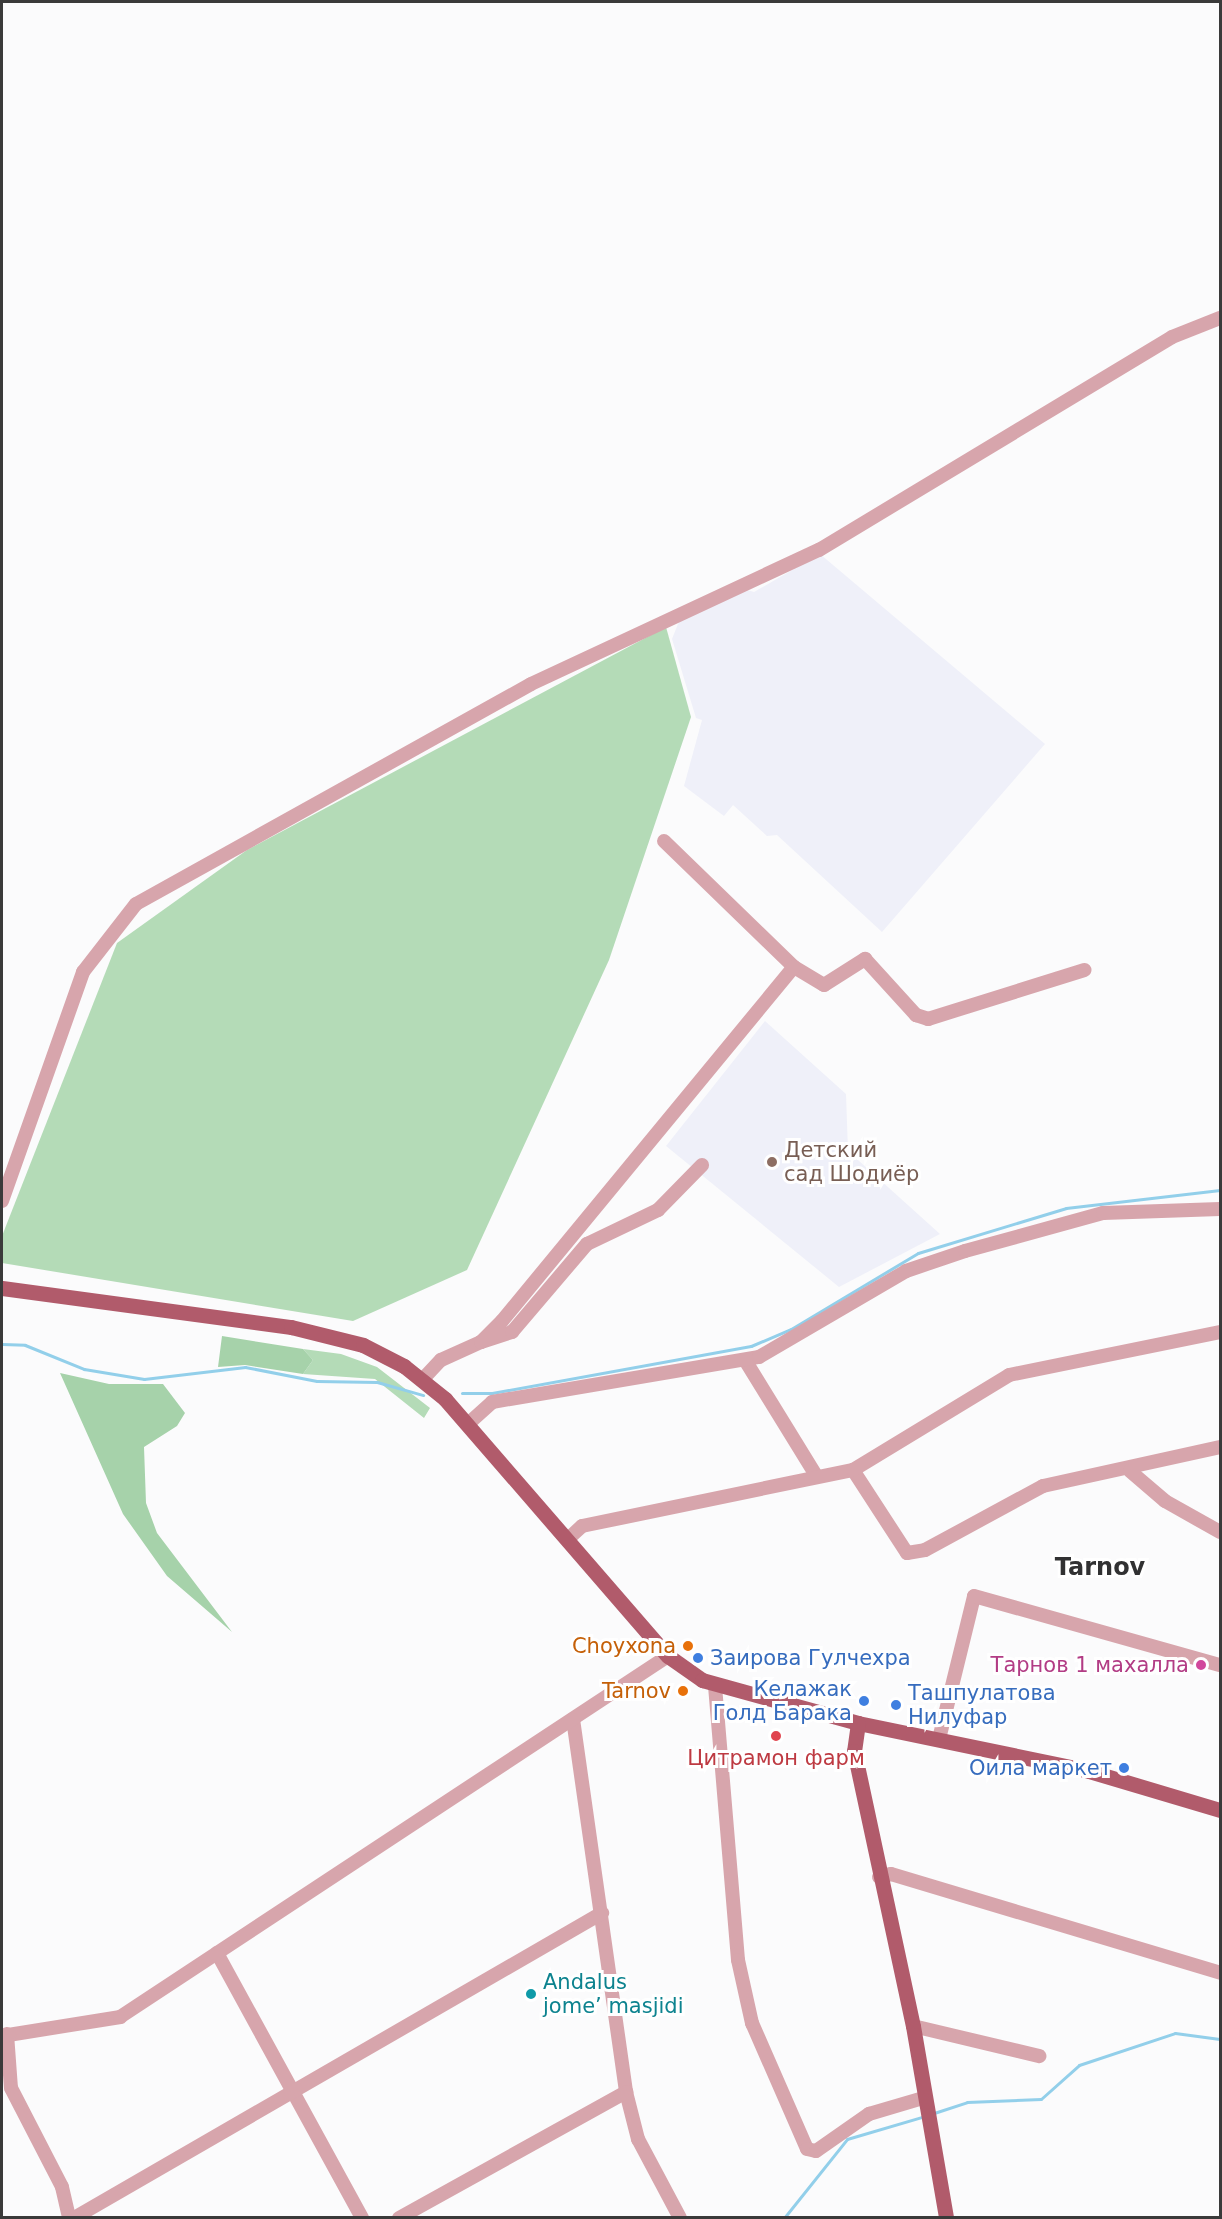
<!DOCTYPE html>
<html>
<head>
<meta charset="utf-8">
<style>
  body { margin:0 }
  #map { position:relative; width:1222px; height:2219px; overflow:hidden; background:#fbfbfc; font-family:"DejaVu Sans",sans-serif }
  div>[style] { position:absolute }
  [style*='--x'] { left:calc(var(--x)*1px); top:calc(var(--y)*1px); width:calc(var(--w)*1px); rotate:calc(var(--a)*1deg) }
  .built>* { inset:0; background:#eff0f9 }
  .green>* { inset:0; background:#b4dbb7 }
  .forest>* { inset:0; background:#a6d2aa }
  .stream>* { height:3px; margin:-1.5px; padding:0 1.5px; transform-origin:1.5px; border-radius:1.5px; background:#92cfea }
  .minor>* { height:14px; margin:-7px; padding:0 7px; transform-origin:7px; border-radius:7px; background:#d7a5ac }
  .major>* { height:15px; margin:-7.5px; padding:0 7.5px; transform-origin:7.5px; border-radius:7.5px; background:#b15b6b }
  .dots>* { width:16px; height:16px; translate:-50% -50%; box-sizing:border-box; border:3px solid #fff; border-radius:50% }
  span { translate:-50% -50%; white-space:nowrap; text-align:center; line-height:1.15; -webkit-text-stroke:6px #fff; paint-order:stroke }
  .education-label { font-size:21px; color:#785e54 }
  .left { translate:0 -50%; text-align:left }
  .food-label { font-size:21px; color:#c56008 }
  .right { translate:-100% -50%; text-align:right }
  .shop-label { font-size:21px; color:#366cbe }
  .hotel-label { font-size:21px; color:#b23c85 }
  .health-label { font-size:21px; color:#be3a42 }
  .culture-label { font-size:21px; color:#0d838f }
  .quarter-label { font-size:24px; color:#313132; font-weight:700 }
  .frame { position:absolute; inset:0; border:3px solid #3a3a3a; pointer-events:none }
</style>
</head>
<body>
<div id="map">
  <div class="built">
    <div style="clip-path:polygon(820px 554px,1045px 744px,882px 932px,777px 835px,767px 836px,733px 805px,724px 816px,684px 786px,702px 720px,696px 718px,672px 639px,680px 619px,744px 589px,754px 592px)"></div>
    <div style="clip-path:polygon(765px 1021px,846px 1094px,848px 1151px,940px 1234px,839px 1287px,666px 1146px)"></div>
  </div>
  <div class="green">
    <div style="clip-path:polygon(666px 627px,691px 717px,609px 960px,467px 1270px,353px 1321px,2px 1263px,2px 1236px,117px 943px,247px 850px)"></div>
    <div style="clip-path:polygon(303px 1349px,341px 1354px,377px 1367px,430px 1408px,424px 1418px,375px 1379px,303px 1374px,313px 1360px)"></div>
  </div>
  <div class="forest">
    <div style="clip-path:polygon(222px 1336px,303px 1349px,313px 1360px,303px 1374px,245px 1365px,218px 1367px)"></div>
    <div style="clip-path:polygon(60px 1373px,109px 1384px,163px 1384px,185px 1413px,177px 1426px,144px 1447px,146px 1503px,157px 1533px,232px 1632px,167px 1576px,123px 1514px)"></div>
  </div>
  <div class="stream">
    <div style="--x:2;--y:1344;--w:23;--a:2"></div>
    <div style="--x:25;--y:1345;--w:64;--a:22.1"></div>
    <div style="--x:84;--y:1369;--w:61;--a:9.5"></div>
    <div style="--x:144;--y:1379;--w:102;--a:-6.8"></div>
    <div style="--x:245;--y:1367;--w:73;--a:11"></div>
    <div style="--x:317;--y:1381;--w:60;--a:1"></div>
    <div style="--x:377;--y:1382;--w:48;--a:15.8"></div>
    <div style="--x:462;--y:1393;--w:30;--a:0"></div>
    <div style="--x:492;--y:1393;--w:263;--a:-10.3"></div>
    <div style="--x:751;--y:1346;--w:43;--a:-23"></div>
    <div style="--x:791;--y:1329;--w:148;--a:-30.9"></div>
    <div style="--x:918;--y:1253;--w:155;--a:-16.9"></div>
    <div style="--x:1066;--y:1208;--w:155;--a:-6.7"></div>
    <div style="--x:934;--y:2113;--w:35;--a:-18"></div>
    <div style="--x:967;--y:2102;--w:74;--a:-2.3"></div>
    <div style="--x:1041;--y:2099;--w:51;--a:-41.8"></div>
    <div style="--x:1079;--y:2065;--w:101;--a:-18.4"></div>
    <div style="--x:1175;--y:2033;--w:45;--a:7.6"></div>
    <div style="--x:784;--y:2218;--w:101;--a:-51.4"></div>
    <div style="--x:847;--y:2139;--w:81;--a:-16.4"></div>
  </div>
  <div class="minor">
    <div style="--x:664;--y:841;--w:181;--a:44.1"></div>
    <div style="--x:794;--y:967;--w:35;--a:31"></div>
    <div style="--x:824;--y:985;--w:49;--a:-32.4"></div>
    <div style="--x:865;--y:959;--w:76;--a:47.7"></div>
    <div style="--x:916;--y:1015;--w:13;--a:18"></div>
    <div style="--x:928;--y:1019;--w:164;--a:-17.4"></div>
    <div style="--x:2;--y:1201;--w:243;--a:-70.5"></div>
    <div style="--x:83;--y:972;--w:86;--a:-52.1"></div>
    <div style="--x:136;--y:904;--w:452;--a:-29.1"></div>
    <div style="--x:531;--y:684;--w:318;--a:-25"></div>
    <div style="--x:819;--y:550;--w:412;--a:-31.1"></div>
    <div style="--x:1172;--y:337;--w:52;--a:-21.6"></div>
    <div style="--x:481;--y:1342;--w:33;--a:-18"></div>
    <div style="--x:512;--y:1332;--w:116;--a:-49.6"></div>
    <div style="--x:587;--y:1244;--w:79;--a:-25.6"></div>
    <div style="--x:658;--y:1210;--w:63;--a:-45.6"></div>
    <div style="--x:745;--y:1360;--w:137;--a:58.4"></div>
    <div style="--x:423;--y:1379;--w:26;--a:-47"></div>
    <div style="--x:441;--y:1360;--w:44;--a:-24.2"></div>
    <div style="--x:481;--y:1342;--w:30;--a:-45"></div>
    <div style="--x:502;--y:1321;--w:459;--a:-50.5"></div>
    <div style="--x:469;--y:1423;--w:31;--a:-42"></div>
    <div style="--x:492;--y:1402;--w:271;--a:-9.6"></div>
    <div style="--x:759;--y:1357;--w:170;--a:-30.3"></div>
    <div style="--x:906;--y:1271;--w:62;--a:-18.7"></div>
    <div style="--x:965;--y:1251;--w:143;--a:-15.4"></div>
    <div style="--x:1103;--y:1213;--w:117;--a:-2"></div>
    <div style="--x:853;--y:1470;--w:99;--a:57"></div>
    <div style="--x:907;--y:1553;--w:18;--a:-9"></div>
    <div style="--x:925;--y:1550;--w:134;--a:-28.5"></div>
    <div style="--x:1043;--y:1486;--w:181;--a:-12.4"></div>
    <div style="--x:1130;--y:1471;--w:46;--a:40.6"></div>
    <div style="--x:1165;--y:1501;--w:63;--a:29.4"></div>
    <div style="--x:568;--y:1539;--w:19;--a:-43"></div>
    <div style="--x:582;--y:1526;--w:277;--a:-11.7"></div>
    <div style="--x:853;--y:1470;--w:183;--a:-31.3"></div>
    <div style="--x:1009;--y:1375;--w:215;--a:-11.5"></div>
    <div style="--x:715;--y:1686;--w:275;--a:85.2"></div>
    <div style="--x:738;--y:1960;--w:65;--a:77.5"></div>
    <div style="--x:752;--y:2023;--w:137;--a:66.4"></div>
    <div style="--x:807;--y:2149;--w:9;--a:13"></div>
    <div style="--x:816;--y:2151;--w:65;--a:-34.9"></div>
    <div style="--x:869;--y:2114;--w:56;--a:-16.5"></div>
    <div style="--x:573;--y:1719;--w:377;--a:81.9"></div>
    <div style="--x:626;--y:2092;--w:49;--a:75.7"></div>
    <div style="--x:638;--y:2139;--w:89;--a:62"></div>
    <div style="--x:939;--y:1739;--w:147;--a:-76.2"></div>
    <div style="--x:974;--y:1596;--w:255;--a:15.7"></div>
    <div style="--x:879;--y:1877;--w:12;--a:-14"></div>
    <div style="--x:891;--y:1874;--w:344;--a:16.7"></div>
    <div style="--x:217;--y:1953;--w:302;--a:61.3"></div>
    <div style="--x:913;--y:2026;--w:130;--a:13.4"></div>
    <div style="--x:7;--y:2034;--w:54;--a:85.8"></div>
    <div style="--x:11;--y:2088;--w:111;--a:62.7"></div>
    <div style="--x:62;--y:2187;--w:32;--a:77"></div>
    <div style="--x:2;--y:2036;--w:120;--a:-9.1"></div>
    <div style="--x:120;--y:2017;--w:656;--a:-33.38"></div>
    <div style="--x:74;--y:2218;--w:610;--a:-30.01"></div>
    <div style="--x:399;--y:2218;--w:260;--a:-29"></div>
  </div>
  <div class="major">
    <div style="--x:2;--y:1288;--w:292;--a:7.7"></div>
    <div style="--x:291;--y:1327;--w:74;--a:14"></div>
    <div style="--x:363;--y:1345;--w:46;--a:27.1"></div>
    <div style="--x:404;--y:1366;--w:53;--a:38.8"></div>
    <div style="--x:445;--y:1399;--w:340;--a:49.1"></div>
    <div style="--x:668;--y:1656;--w:42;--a:35.2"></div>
    <div style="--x:702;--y:1680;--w:162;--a:15.4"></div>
    <div style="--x:858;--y:1723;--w:236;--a:11.7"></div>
    <div style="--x:1089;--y:1771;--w:137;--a:16.6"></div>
    <div style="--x:858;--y:1723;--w:28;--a:98"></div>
    <div style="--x:854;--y:1751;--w:281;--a:77.9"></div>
    <div style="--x:913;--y:2026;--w:195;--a:80.2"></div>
  </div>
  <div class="dots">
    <div style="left:772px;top:1162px;background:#8d6e63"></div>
    <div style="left:688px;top:1646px;background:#e8710a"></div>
    <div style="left:698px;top:1658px;background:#3f7fe0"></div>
    <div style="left:1201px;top:1665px;background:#d1479c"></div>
    <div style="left:683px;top:1691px;background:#e8710a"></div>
    <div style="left:864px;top:1701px;background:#3f7fe0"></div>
    <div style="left:896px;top:1705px;background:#3f7fe0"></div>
    <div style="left:776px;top:1736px;background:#e0444e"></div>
    <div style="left:1124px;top:1768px;background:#3f7fe0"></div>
    <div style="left:531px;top:1994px;background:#0f9aa8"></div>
  </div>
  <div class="education-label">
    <span class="left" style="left:784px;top:1162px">Детский<br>сад Шодиёр</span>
  </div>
  <div class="food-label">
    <span class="right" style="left:676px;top:1646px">Choyxona</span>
    <span class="right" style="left:671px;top:1691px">Tarnov</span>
  </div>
  <div class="shop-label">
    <span class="left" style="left:710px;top:1658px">Заирова Гулчехра</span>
    <span class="right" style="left:852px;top:1701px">Келажак<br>Голд Барака</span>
    <span class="left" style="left:908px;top:1705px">Ташпулатова<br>Нилуфар</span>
    <span class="right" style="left:1112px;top:1768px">Оила маркет</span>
  </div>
  <div class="hotel-label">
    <span class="right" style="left:1189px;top:1665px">Тарнов 1 махалла</span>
  </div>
  <div class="health-label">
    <span style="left:776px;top:1758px">Цитрамон фарм</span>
  </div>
  <div class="culture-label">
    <span class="left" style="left:543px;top:1994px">Andalus<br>jome’ masjidi</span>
  </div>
  <div class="quarter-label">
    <span style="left:1100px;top:1568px">Tarnov</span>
  </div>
  <div class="frame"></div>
</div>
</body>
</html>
